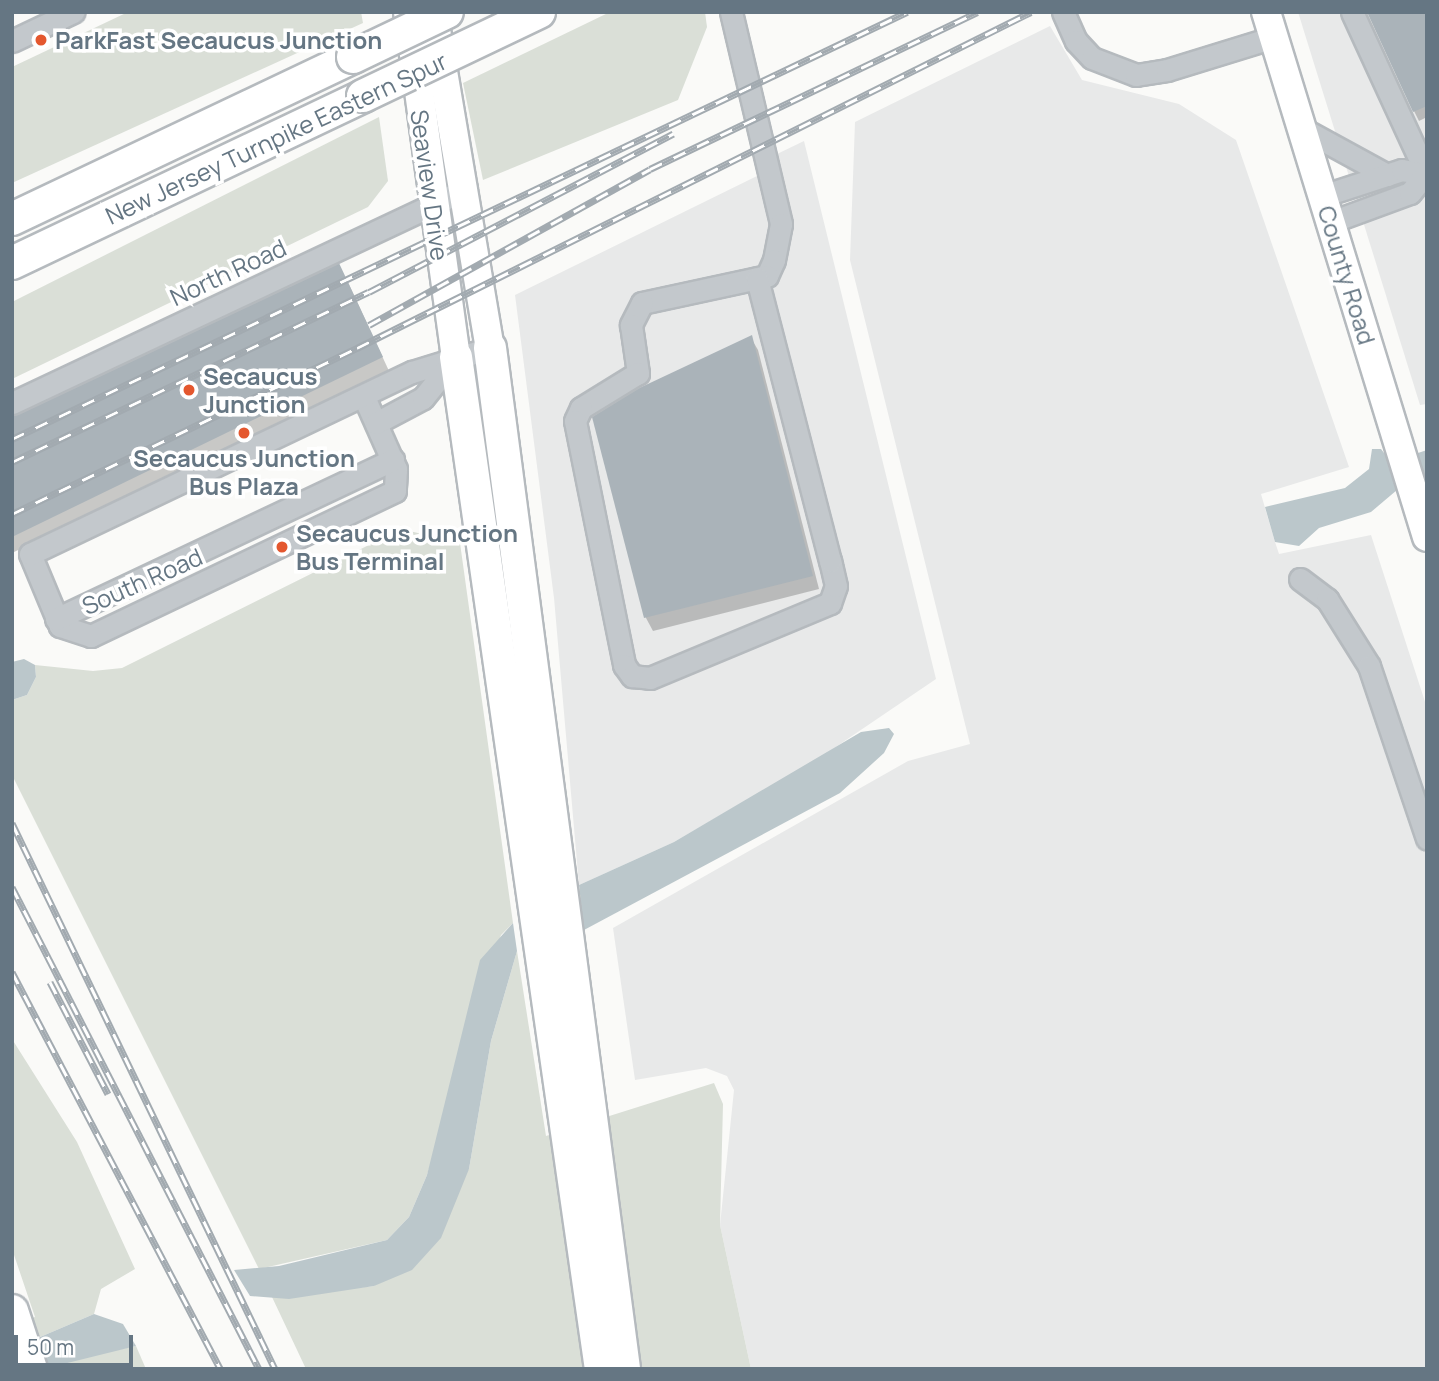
<!DOCTYPE html>
<html>
<head>
<meta charset="utf-8">
<style>
  body { margin:0 }
  #map { position:relative; width:1439px; height:1381px; overflow:hidden; background:#fafaf8; font-family:Manrope,sans-serif }
  div>[style] { position:absolute }
  [style*='--x'] { left:calc(var(--x)*1px); top:calc(var(--y)*1px); width:calc(var(--w)*1px); rotate:calc(var(--a)*1deg) }
  .built>* { inset:0; background:#e8e9e9 }
  .green>* { inset:0; background:#dadfd7 }
  .water>* { inset:0; background:#bbc7cb }
  .shadow>* { inset:0; background:#0003 }
  .building>* { inset:0; background:#aab3b9 }
  .roads { filter:drop-shadow(2px 0 #b5babe) drop-shadow(-2px 0 #b5babe) drop-shadow(0 2px #b5babe) drop-shadow(0 -2px #b5babe) }
  .minor>* { height:21px; margin:-10.5px; padding:0 10.5px; transform-origin:10.5px; border-radius:10.5px; background:#c3c8cc }
  .major>* { height:28px; margin:-14px; padding:0 14px; transform-origin:14px; border-radius:14px; background:#fff }
  .highway>* { height:32px; margin:-16px; padding:0 16px; transform-origin:16px; border-radius:16px; background:#fff }
  .rail>* { height:7px; margin-top:-3.5px; transform-origin:0; background:repeating-linear-gradient(90deg,#fff 0 13px,#a2aab0 0 26px); box-sizing:border-box; border-block:2px solid #a2aab0 }
  .bridges { filter:drop-shadow(2px 0 #b4b9bd) drop-shadow(-2px 0 #b4b9bd) drop-shadow(0 2px #b4b9bd) drop-shadow(0 -2px #b4b9bd) }
  .highway-bridge>* { height:32px; margin:-16px; padding:0 16px; transform-origin:16px; border-radius:16px; background:#fff }
  .dots>* { width:19px; height:19px; translate:-50% -50%; box-sizing:border-box; border:4px solid #fff; border-radius:50% }
  span { translate:-50% -50%; white-space:nowrap; text-align:center; line-height:1.15; -webkit-text-stroke:7px #fff; paint-order:stroke }
  .poi-label { font-size:24px; color:#657683; font-weight:700 }
  .left { translate:0 -50%; text-align:left }
  .street-label { font-size:24px; color:#657683 }
  .frame { position:absolute; inset:0; border:14px solid #657683; pointer-events:none }
  .scale { position:absolute; left:14px; top:1335px; width:119px; height:32px; box-sizing:border-box; border:4px solid #657683; border-top:0; padding-left:9px; font-size:21px; line-height:24px; white-space:nowrap; color:#657683; -webkit-text-stroke:5px #fff; paint-order:stroke }
</style>
</head>
<body>
<div id="map">
  <div class="built">
    <div style="clip-path:polygon(1298px 12px,1427px 12px,1427px 404px,1420px 405px)"></div>
    <div style="clip-path:polygon(1050px 26px,1082px 80px,1179px 104px,1236px 140px,1349px 467px,1261px 494px,1275px 542px,1279px 554px,1371px 535px,1427px 708px,1427px 1369px,751px 1369px,720px 1225px,734px 1090px,727px 1076px,706px 1068px,635px 1080px,613px 928px,908px 761px,970px 744px,850px 260px,855px 122px)"></div>
    <div style="clip-path:polygon(804px 141px,936px 679px,821px 757px,674px 842px,579px 885px,554px 598px,515px 295px,757px 176px,756px 164px)"></div>
  </div>
  <div class="green">
    <div style="clip-path:polygon(128px 12px,361px 12px,363px 23px,12px 183px,12px 67px)"></div>
    <div style="clip-path:polygon(610px 12px,705px 12px,707px 27px,678px 100px,483px 180px,463px 83px)"></div>
    <div style="clip-path:polygon(379px 117px,388px 181px,368px 207px,12px 379px,12px 302px)"></div>
    <div style="clip-path:polygon(401px 529px,460px 543px,513px 923px,501px 935px,427px 1175px,409px 1217px,387px 1240px,259px 1269px,12px 775px,12px 700px,27px 695px,36px 677px,35px 665px,93px 671px,122px 668px)"></div>
    <div style="clip-path:polygon(517px 951px,546px 1136px,714px 1083px,723px 1104px,720px 1225px,751px 1369px,306px 1369px,272px 1297px,374px 1286px,469px 1169px,491px 1041px)"></div>
    <div style="clip-path:polygon(12px 1039px,77px 1142px,135px 1269px,101px 1289px,94px 1314px,12px 1349px,12px 1325px,35px 1317px,12px 1249px)"></div>
    <div style="clip-path:polygon(136px 1346px,146px 1369px,54px 1369px,52px 1363px)"></div>
  </div>
  <div class="water">
    <div style="clip-path:polygon(1372px 449px,1381px 449px,1391px 462px,1427px 450px,1427px 478px,1397px 490px,1371px 512px,1319px 528px,1299px 546px,1275px 542px,1265px 507px,1345px 488px,1369px 469px)"></div>
    <div style="clip-path:polygon(24px 659px,35px 665px,36px 677px,27px 695px,12px 700px,12px 662px)"></div>
    <div style="clip-path:polygon(889px 728px,894px 734px,884px 753px,840px 793px,584px 930px,579px 885px,674px 842px,861px 732px)"></div>
    <div style="clip-path:polygon(513px 923px,517px 951px,491px 1041px,469px 1169px,441px 1238px,412px 1270px,374px 1286px,289px 1299px,250px 1296px,234px 1270px,279px 1266px,387px 1240px,409px 1217px,427px 1175px,480px 960px)"></div>
    <div style="clip-path:polygon(94px 1314px,123px 1324px,136px 1346px,43px 1369px,12px 1369px,12px 1349px)"></div>
  </div>
  <div class="shadow">
    <div style="clip-path:polygon(1427px 12px,1427px 117px,1419px 121px,1414px 111px)"></div>
    <div style="clip-path:polygon(346px 278px,389px 371px,12px 553px,12px 417px)"></div>
    <div style="clip-path:polygon(751px 338px,758px 350px,819px 589px,653px 631px,646px 618px,594px 418px)"></div>
  </div>
  <div class="building">
    <div style="clip-path:polygon(1367px 12px,1427px 12px,1427px 106px,1413px 112px)"></div>
    <div style="clip-path:polygon(339px 263px,383px 357px,12px 537px,12px 416px)"></div>
    <div style="clip-path:polygon(752px 335px,813px 576px,644px 618px,592px 417px,633px 391px)"></div>
  </div>
  <div class="roads">
    <div class="minor">
      <div style="--x:731;--y:12;--w:218;--a:76.7"></div>
      <div style="--x:781;--y:224;--w:37;--a:101"></div>
      <div style="--x:774;--y:260;--w:17;--a:114"></div>
      <div style="--x:767;--y:276;--w:128;--a:167.8"></div>
      <div style="--x:642;--y:303;--w:25;--a:117"></div>
      <div style="--x:631;--y:325;--w:49;--a:81.7"></div>
      <div style="--x:638;--y:373;--w:67;--a:148.4"></div>
      <div style="--x:581;--y:408;--w:14;--a:115"></div>
      <div style="--x:575;--y:421;--w:249;--a:78.6"></div>
      <div style="--x:624;--y:665;--w:14;--a:54"></div>
      <div style="--x:632;--y:676;--w:18;--a:6"></div>
      <div style="--x:650;--y:678;--w:195;--a:-22.6"></div>
      <div style="--x:830;--y:603;--w:18;--a:-71"></div>
      <div style="--x:836;--y:586;--w:26;--a:-103"></div>
      <div style="--x:830;--y:561;--w:292;--a:-104.5"></div>
      <div style="--x:1063;--y:12;--w:32;--a:66"></div>
      <div style="--x:1076;--y:41;--w:23;--a:47"></div>
      <div style="--x:1092;--y:58;--w:47;--a:21.1"></div>
      <div style="--x:1136;--y:75;--w:31;--a:-9"></div>
      <div style="--x:1167;--y:70;--w:112;--a:-17.1"></div>
      <div style="--x:1352;--y:12;--w:179;--a:65.3"></div>
      <div style="--x:12;--y:41;--w:68;--a:-25.4"></div>
      <div style="--x:1301;--y:128;--w:98;--a:28.7"></div>
      <div style="--x:1322;--y:196;--w:84;--a:-18"></div>
      <div style="--x:1402;--y:170;--w:20;--a:11"></div>
      <div style="--x:1331;--y:222;--w:84;--a:-20.2"></div>
      <div style="--x:1410;--y:193;--w:27;--a:-51"></div>
      <div style="--x:364;--y:397;--w:79;--a:66"></div>
      <div style="--x:396;--y:469;--w:22;--a:93"></div>
      <div style="--x:395;--y:491;--w:337;--a:154.5"></div>
      <div style="--x:91;--y:636;--w:33;--a:-162"></div>
      <div style="--x:60;--y:626;--w:78;--a:-112.6"></div>
      <div style="--x:30;--y:554;--w:423;--a:-25.5"></div>
      <div style="--x:412;--y:372;--w:82;--a:-17.1"></div>
      <div style="--x:12;--y:403;--w:502;--a:-25.24"></div>
      <div style="--x:376;--y:423;--w:53;--a:-28"></div>
      <div style="--x:423;--y:398;--w:53;--a:-51.2"></div>
      <div style="--x:1300;--y:579;--w:34;--a:37"></div>
      <div style="--x:1327;--y:599;--w:79;--a:57.9"></div>
      <div style="--x:1369;--y:666;--w:182;--a:71.4"></div>
      <div style="--x:56;--y:619;--w:373;--a:-25.3"></div>
    </div>
    <div class="major">
      <div style="--x:408;--y:12;--w:348;--a:82.1"></div>
      <div style="--x:433;--y:12;--w:341;--a:80.4"></div>
      <div style="--x:1266;--y:12;--w:549;--a:72.95"></div>
    </div>
    <div class="highway">
      <div style="--x:12;--y:219;--w:378;--a:-25.4"></div>
      <div style="--x:12;--y:263;--w:389;--a:-25.4"></div>
      <div style="--x:490;--y:348;--w:1030;--a:82.52"></div>
      <div style="--x:456;--y:357;--w:1022;--a:81.85"></div>
      <div style="--x:12;--y:1311;--w:61;--a:71.9"></div>
    </div>
  </div>
  <div class="rail">
    <div style="--x:369;--y:325;--w:321;--a:-29"></div>
    <div style="--x:650;--y:169;--w:363;--a:-25.6"></div>
    <div style="--x:12;--y:439;--w:992;--a:-25.51"></div>
    <div style="--x:12;--y:462;--w:395;--a:-25.5"></div>
    <div style="--x:369;--y:292;--w:343;--a:-27.5"></div>
    <div style="--x:12;--y:514;--w:383;--a:-25.7"></div>
    <div style="--x:357;--y:348;--w:753;--a:-26.5"></div>
    <div style="--x:12;--y:823;--w:606;--a:64.28"></div>
    <div style="--x:12;--y:887;--w:542;--a:62.87"></div>
    <div style="--x:12;--y:972;--w:448;--a:62.3"></div>
    <div style="--x:50;--y:982;--w:126;--a:62.6"></div>
  </div>
  <div class="bridges">
    <div class="highway-bridge">
      <div style="--x:353;--y:57;--w:104;--a:-25.6"></div>
      <div style="--x:363;--y:96;--w:195;--a:-25.5"></div>
    </div>
  </div>
  <div class="dots">
    <div style="left:41px;top:40px;background:#e4572e"></div>
    <div style="left:189px;top:390px;background:#e4572e"></div>
    <div style="left:244px;top:433px;background:#e4572e"></div>
    <div style="left:282px;top:547px;background:#e4572e"></div>
  </div>
  <div class="poi-label">
    <span class="left" style="left:55px;top:40px">ParkFast Secaucus Junction</span>
    <span class="left" style="left:203px;top:390px">Secaucus<br>Junction</span>
    <span style="left:244px;top:472px">Secaucus Junction<br>Bus Plaza</span>
    <span class="left" style="left:296px;top:547px">Secaucus Junction<br>Bus Terminal</span>
  </div>
  <div class="street-label">
    <span style="left:276px;top:138px;rotate:-25deg">New Jersey Turnpike Eastern Spur</span>
    <span style="left:430px;top:185px;rotate:82deg">Seaview Drive</span>
    <span style="left:228px;top:272px;rotate:-25deg">North Road</span>
    <span style="left:1347px;top:275px;rotate:73deg">County Road</span>
    <span style="left:142px;top:581px;rotate:-24deg">South Road</span>
  </div>
  <div class="frame"></div>
  <div class="scale">50 m</div>
</div>
</body>
</html>
